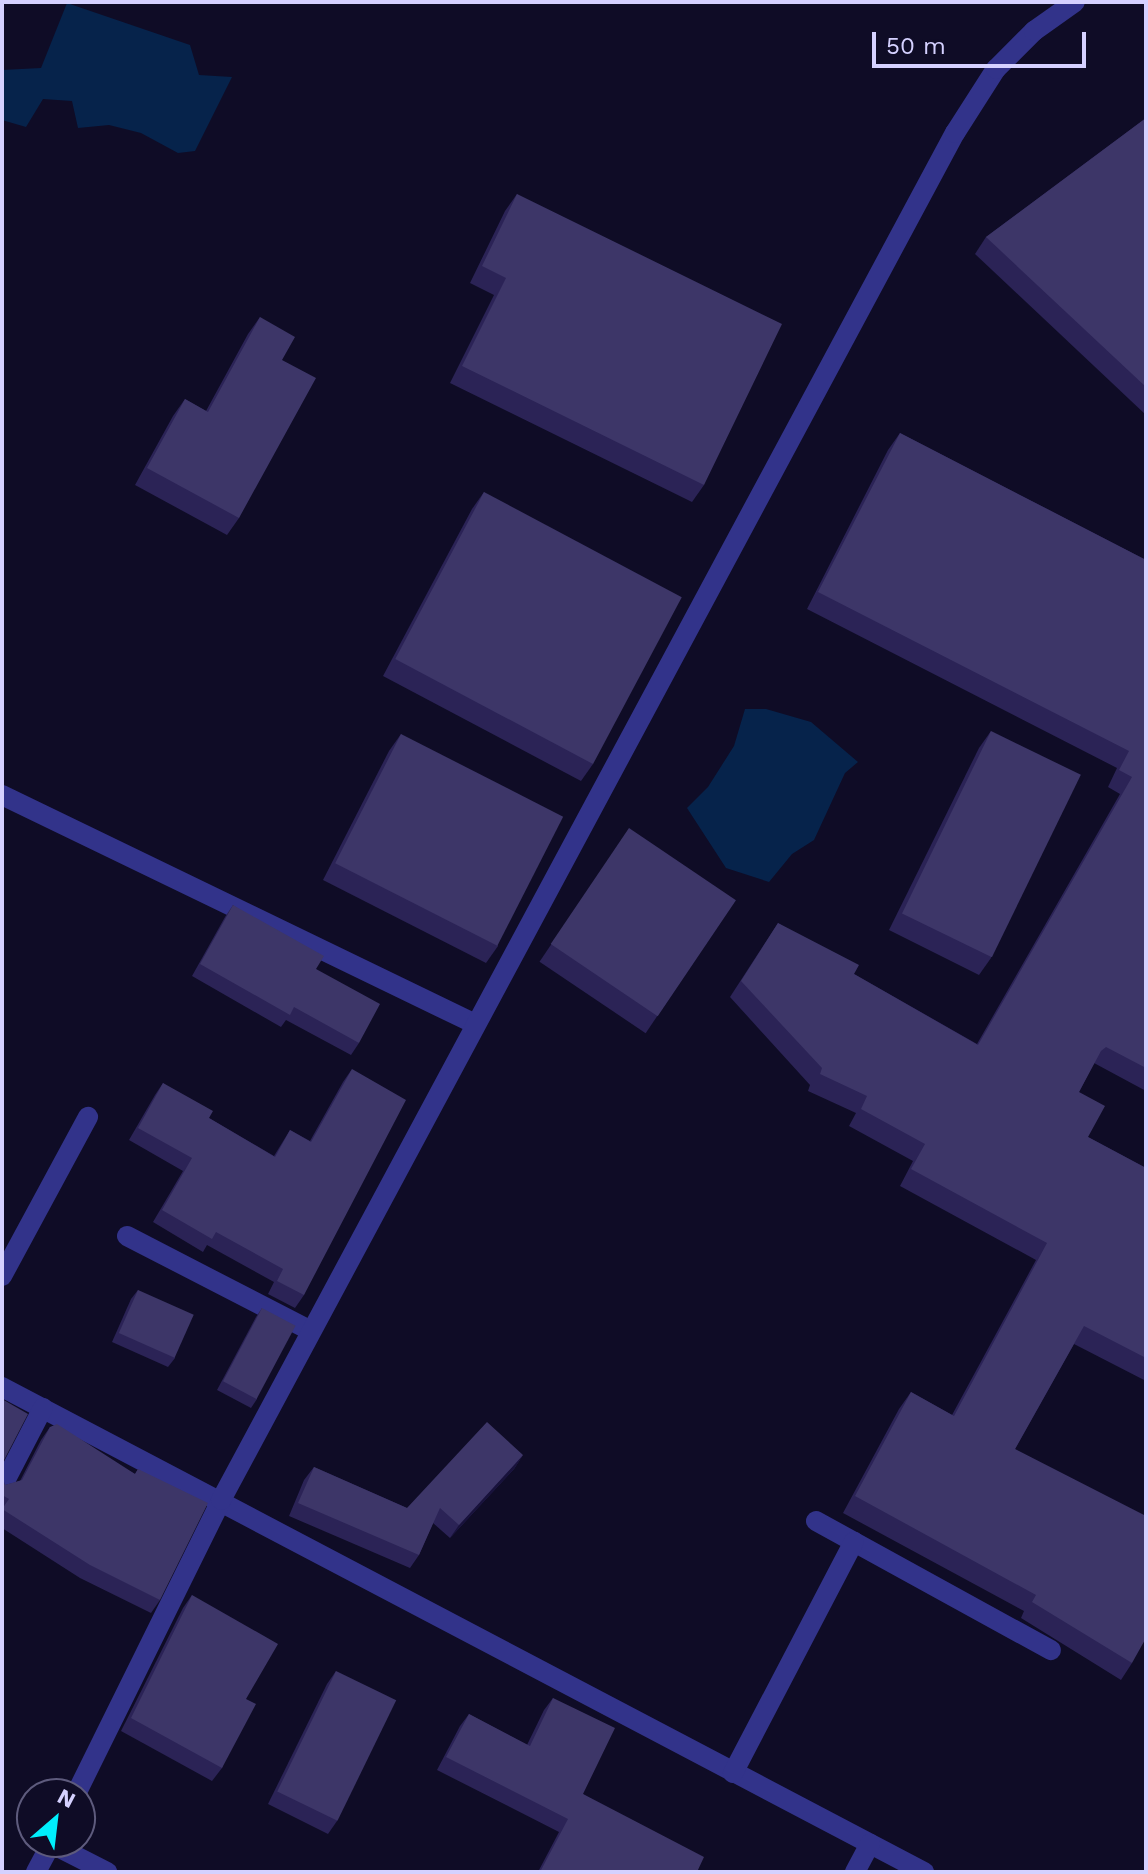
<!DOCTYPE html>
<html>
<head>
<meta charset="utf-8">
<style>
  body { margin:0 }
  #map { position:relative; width:1148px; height:1874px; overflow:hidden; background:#0f0c26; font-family:"Work Sans",sans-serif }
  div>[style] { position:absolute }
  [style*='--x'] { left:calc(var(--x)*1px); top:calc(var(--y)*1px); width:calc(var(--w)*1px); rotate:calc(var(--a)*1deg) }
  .water>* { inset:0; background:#06234b }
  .street>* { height:20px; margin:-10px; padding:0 10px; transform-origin:10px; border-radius:10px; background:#32338a }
  .wall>* { inset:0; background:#2b2356; transform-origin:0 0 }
  .shaded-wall>* { inset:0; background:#18123b }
  .building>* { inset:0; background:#3d3668; transform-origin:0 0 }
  span { translate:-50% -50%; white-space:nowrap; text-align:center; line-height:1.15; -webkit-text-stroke:6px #0f0c26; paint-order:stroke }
  .frame { position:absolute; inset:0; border:4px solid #d5d1ff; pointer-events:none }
  .north { position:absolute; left:16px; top:1778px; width:80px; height:80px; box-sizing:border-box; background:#0f0c26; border:2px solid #5e5b7d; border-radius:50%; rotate:28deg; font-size:22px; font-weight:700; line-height:32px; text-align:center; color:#d5d1ff }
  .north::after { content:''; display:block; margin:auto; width:28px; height:36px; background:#00effc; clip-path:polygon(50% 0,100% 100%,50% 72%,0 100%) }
  .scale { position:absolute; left:872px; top:32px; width:214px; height:36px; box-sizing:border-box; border:4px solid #d5d1ff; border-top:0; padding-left:10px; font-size:24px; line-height:28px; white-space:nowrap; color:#d5d1ff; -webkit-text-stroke:6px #0f0c26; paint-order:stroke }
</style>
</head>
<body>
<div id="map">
  <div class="water">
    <div style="clip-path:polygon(67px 3px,190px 45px,199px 75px,232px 77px,195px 151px,178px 153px,141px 133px,109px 125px,78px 128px,72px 101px,43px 99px,26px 127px,2px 120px,2px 70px,41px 68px)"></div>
    <div style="clip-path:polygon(745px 709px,766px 709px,811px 722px,858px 762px,845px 773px,814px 840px,792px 854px,769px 882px,726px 868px,687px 808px,708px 787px,734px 746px)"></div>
  </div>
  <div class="street">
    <div style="--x:2;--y:795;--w:523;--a:25.83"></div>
    <div style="--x:127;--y:1236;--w:207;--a:27.3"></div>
    <div style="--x:2;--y:1276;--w:181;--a:-61.6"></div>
    <div style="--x:2;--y:1387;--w:1042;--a:27.75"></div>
    <div style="--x:2;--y:1487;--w:89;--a:-62.6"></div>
    <div style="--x:816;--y:1521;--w:268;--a:28.8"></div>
    <div style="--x:733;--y:1773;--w:261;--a:-62.4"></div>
    <div style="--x:76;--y:1794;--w:328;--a:-63.7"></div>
    <div style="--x:221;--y:1500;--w:1552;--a:-61.77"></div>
    <div style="--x:955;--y:133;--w:76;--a:-57.4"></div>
    <div style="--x:996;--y:69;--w:54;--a:-45"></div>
    <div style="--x:1034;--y:31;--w:50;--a:-35.3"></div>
    <div style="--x:52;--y:1844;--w:62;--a:27"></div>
    <div style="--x:36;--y:1872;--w:34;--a:-62"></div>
    <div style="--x:855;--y:1872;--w:32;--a:-62"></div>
  </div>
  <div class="wall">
    <div style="clip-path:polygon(1146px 118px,1146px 415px,975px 254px,986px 237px)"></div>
    <div style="clip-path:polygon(517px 194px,704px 485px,692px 502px,450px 383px,494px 295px,470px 283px,505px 211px)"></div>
    <div style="clip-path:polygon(260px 317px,282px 360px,239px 518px,227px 535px,135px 485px,173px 416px,185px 399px,206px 411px,248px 334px)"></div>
    <div style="clip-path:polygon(900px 433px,1146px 560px,1146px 1091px,1094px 1063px,1079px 1092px,1088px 1137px,1146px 1168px,1146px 1381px,1074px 1344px,1015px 1449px,1132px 1663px,1121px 1680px,1021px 1618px,1024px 1611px,843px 1513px,899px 1409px,911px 1392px,952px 1415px,1036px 1260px,900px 1186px,913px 1161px,849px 1126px,856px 1113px,808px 1091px,810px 1085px,730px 997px,778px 923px,854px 974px,977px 1044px,1120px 794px,1108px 787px,1117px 768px,807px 609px,888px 450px)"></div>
    <div style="clip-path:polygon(484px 492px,593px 764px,581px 781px,383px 676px,472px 509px)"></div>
    <div style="clip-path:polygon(991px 731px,991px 958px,979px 975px,889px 930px,979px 748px)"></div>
    <div style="clip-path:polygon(401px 734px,498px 946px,486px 963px,323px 880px,389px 751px)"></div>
    <div style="left:629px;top:829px;width:128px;height:160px;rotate:34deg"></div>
    <div style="clip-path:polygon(233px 905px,316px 969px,359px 1043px,351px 1055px,286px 1020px,281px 1027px,192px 976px,225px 917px)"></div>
    <div style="clip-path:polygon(352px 1069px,304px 1295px,295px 1308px,268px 1294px,274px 1282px,207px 1245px,203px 1252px,153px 1222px,183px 1171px,129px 1140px,155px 1095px,163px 1083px,209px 1118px,274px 1156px,290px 1130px,310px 1141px,343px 1082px)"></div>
    <div style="clip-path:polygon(138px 1290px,175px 1358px,168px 1367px,112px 1342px,131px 1299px)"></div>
    <div style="clip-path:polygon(262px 1308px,257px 1399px,251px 1408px,217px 1390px,256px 1317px)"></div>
    <div style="clip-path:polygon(50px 1427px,135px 1474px,138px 1469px,160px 1600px,151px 1613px,80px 1578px,2px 1528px,2px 1477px,5px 1485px,20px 1481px,41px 1440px)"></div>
    <div style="clip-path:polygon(523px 1455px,514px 1469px,450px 1538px,433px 1523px,419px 1555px,410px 1568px,289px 1516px,304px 1480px,314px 1467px,407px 1508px)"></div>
    <div style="clip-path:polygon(192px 1595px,246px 1699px,222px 1768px,212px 1781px,121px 1731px,183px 1608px)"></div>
    <div style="clip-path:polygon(336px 1671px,337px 1821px,328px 1834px,268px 1804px,327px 1684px)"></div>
    <div style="clip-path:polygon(553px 1698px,583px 1794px,697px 1872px,538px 1872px,559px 1832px,437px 1770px,460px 1726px,469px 1714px,527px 1745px,544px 1710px)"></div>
  </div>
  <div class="shaded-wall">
    <div style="clip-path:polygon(523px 1455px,514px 1469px,450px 1538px,459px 1525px)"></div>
  </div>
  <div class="building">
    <div style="clip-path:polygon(1146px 118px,1146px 387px,986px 237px)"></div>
    <div style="clip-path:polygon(517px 194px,782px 324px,704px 485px,462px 366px,506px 278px,482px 266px)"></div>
    <div style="clip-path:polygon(260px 317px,295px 337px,282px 360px,316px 378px,239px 518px,147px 468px,185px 399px,208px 412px)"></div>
    <div style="clip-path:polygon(900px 433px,1146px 560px,1146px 1068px,1106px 1047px,1101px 1051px,1079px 1092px,1105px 1106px,1088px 1137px,1146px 1168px,1146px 1358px,1084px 1326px,1015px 1449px,1146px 1516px,1146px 1638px,1132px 1663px,1032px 1602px,1036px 1595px,855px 1496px,911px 1392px,954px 1416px,1047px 1243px,911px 1169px,925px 1144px,861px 1109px,867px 1096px,820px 1074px,822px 1068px,741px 981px,778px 923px,859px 965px,854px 974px,978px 1045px,1132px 777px,1119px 770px,1129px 751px,818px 592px)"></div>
    <div style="left:484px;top:492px;width:224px;height:189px;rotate:28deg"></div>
    <div style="left:991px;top:731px;width:100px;height:203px;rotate:26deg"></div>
    <div style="left:401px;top:734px;width:182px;height:145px;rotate:27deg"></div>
    <div style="left:629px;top:828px;width:129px;height:140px;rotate:34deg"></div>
    <div style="clip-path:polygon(233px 905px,324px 956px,316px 969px,380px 1004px,359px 1043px,294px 1007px,290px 1015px,200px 964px)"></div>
    <div style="clip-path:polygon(352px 1069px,406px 1100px,304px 1295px,277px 1281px,283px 1269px,216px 1232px,212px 1239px,162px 1210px,192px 1158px,138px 1128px,163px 1083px,213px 1111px,209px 1118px,275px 1157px,290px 1130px,311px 1142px)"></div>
    <div style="left:138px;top:1290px;width:61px;height:47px;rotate:24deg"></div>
    <div style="left:262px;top:1308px;width:38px;height:83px;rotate:28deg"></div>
    <div style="clip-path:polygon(2px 1399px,28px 1414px,2px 1464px)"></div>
    <div style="clip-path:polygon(487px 1422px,523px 1455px,459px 1525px,440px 1508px,419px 1555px,298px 1503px,314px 1467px,407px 1508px)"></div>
    <div style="clip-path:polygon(57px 1424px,135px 1474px,138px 1469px,208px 1503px,160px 1600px,90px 1565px,2px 1509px,9px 1499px,2px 1495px,2px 1477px,5px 1485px,22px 1480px,50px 1427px)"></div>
    <div style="clip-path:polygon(192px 1595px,278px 1644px,246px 1699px,256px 1704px,222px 1768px,131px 1718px)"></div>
    <div style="left:336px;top:1671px;width:67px;height:134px;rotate:26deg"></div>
    <div style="clip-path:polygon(553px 1698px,615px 1728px,583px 1794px,704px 1857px,697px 1872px,540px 1872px,568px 1819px,446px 1757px,469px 1714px,530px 1746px)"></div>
  </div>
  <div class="frame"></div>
  <div class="north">N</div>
  <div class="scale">50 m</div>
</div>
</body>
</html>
